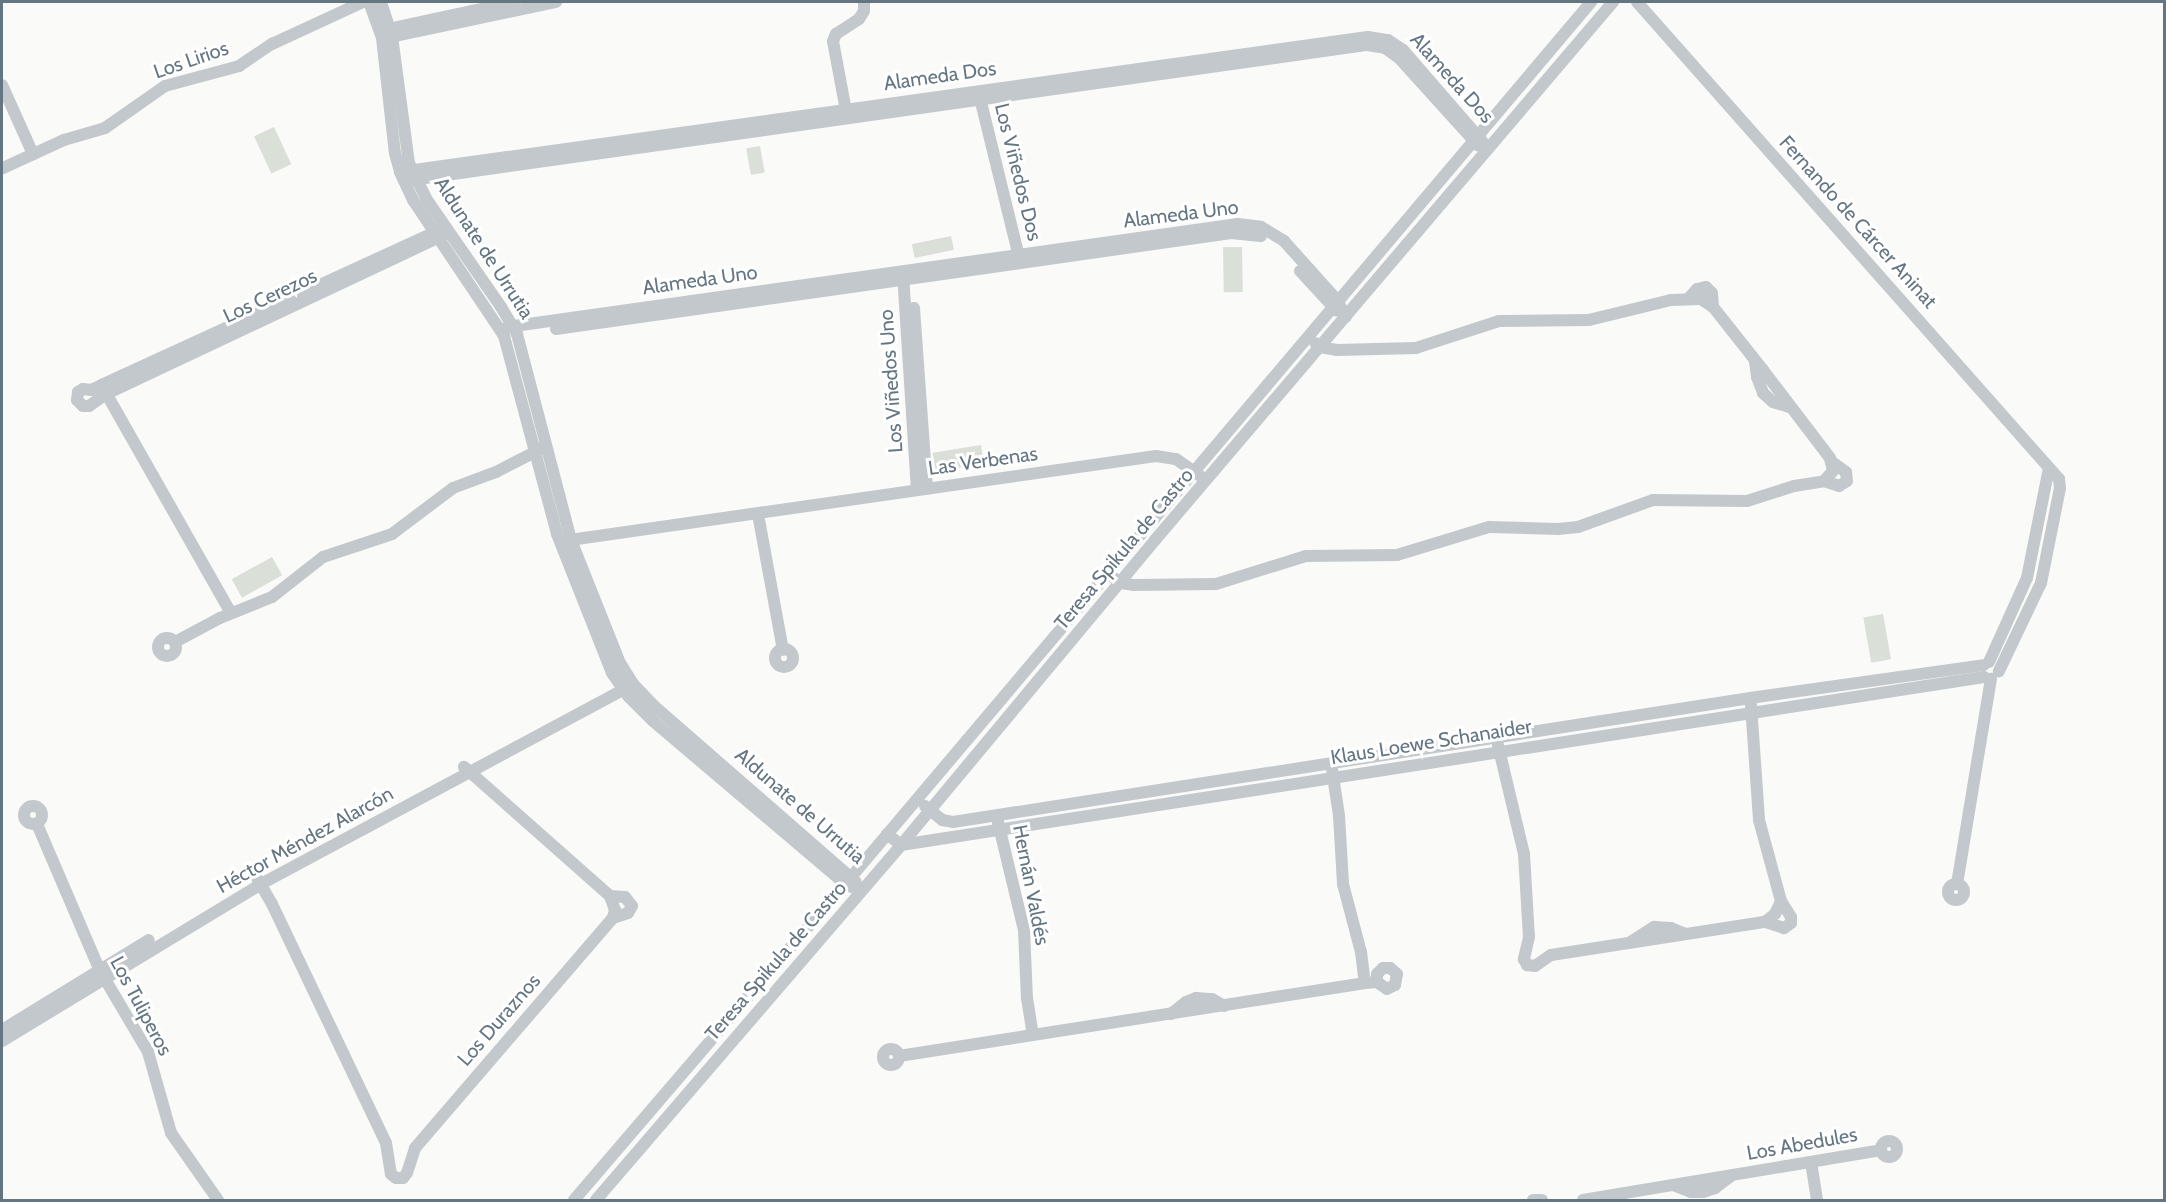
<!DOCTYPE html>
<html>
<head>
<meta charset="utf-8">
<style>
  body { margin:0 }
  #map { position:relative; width:2166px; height:1202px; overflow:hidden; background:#fafaf8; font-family:Cabin,sans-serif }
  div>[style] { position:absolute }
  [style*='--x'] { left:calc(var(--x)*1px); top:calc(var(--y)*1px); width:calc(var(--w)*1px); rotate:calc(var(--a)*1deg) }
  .green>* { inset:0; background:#dadfd7; transform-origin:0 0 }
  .minor>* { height:12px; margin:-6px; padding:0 6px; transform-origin:6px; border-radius:6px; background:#c3c8cc }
  .minor>.ring { margin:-6px; padding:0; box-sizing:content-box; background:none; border:12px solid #c3c8cc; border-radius:50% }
  span { translate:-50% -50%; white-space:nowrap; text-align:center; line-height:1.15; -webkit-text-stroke:6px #fff; paint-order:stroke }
  .street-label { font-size:20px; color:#657683 }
  .frame { position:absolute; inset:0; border:3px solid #657683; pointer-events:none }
</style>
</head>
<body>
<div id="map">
  <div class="green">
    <div style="left:274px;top:127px;width:41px;height:22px;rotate:65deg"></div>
    <div style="left:760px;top:146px;width:27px;height:14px;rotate:80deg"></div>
    <div style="left:951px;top:236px;width:14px;height:40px;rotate:78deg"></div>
    <div style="left:1242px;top:247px;width:45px;height:19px;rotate:89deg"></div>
    <div style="left:981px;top:445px;width:19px;height:49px;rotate:81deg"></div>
    <div style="left:272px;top:557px;width:21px;height:46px;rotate:61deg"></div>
    <div style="left:1883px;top:614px;width:46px;height:20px;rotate:80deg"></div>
  </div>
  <div class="minor">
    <div style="--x:369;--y:2;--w:38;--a:70"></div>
    <div style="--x:382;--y:38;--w:116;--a:83.6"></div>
    <div style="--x:395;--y:153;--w:20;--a:75"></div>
    <div style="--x:400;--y:172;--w:31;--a:65"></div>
    <div style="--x:413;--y:200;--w:164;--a:56.2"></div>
    <div style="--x:504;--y:336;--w:205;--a:75"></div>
    <div style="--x:557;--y:534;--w:149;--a:68.4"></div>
    <div style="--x:612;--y:673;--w:29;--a:55"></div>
    <div style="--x:629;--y:697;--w:34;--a:45"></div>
    <div style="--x:653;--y:721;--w:252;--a:40.3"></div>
    <div style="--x:845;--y:884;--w:8;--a:23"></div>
    <div style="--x:381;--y:2;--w:36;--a:72"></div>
    <div style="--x:392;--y:36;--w:128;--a:82.4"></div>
    <div style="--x:409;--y:163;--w:41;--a:64.1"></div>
    <div style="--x:427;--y:200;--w:130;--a:55.3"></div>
    <div style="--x:501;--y:307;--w:31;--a:59"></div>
    <div style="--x:517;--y:334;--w:213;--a:75.3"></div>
    <div style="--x:571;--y:540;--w:132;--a:68.3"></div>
    <div style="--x:620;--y:663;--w:25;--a:58"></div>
    <div style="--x:633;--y:684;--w:29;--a:46"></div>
    <div style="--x:653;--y:705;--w:269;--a:41.1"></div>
    <div style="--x:1637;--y:2;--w:637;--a:48.5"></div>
    <div style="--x:2059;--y:479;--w:9;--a:84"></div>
    <div style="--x:2060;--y:488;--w:97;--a:101.3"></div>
    <div style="--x:2041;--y:583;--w:98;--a:115.5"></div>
    <div style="--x:383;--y:30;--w:134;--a:-12.1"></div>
    <div style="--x:386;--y:38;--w:174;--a:-12"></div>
    <div style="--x:2;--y:85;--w:76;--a:65.8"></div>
    <div style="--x:979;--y:94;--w:172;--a:76.2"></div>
    <div style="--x:847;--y:116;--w:76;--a:-100.6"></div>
    <div style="--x:833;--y:41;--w:8;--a:-67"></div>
    <div style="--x:836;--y:34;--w:27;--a:-33"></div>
    <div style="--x:859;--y:19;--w:9;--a:-58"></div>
    <div style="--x:864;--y:11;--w:9;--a:-90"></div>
    <div style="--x:3;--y:168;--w:67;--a:-24.7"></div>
    <div style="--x:64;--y:140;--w:43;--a:-16.3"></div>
    <div style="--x:105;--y:128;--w:73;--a:-35"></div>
    <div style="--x:165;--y:86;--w:77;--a:-15.1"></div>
    <div style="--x:239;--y:66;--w:40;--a:-34"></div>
    <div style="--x:272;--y:44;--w:100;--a:-24.8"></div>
    <div style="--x:400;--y:172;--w:977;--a:-7.94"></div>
    <div style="--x:1368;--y:37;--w:20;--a:9"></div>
    <div style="--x:1388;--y:40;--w:18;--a:34"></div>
    <div style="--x:1403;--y:50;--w:121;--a:49"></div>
    <div style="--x:404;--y:181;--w:973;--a:-8.04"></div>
    <div style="--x:1367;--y:45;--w:18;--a:9"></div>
    <div style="--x:1385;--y:48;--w:17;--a:36"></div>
    <div style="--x:1399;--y:58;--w:118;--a:47.8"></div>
    <div style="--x:442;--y:229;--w:374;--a:155.4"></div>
    <div style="--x:102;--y:385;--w:12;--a:156"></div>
    <div style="--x:91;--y:390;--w:8;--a:-173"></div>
    <div style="--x:83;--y:389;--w:6;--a:149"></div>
    <div style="--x:78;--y:392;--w:8;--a:97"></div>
    <div style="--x:77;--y:400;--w:8;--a:45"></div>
    <div style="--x:83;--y:406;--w:6;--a:0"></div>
    <div style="--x:89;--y:406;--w:21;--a:-35"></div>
    <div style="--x:106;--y:394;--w:376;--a:-25.2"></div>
    <div style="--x:1300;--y:271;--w:54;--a:47.2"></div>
    <div style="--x:903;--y:274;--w:216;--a:86.3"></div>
    <div style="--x:1689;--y:298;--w:12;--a:-48"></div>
    <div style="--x:1697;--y:289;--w:9;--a:-13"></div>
    <div style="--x:1706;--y:287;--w:8;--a:45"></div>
    <div style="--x:1712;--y:293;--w:14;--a:86"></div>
    <div style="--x:914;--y:308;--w:181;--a:85.9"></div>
    <div style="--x:507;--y:327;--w:738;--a:-8.02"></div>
    <div style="--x:1238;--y:224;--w:23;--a:7"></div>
    <div style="--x:1261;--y:227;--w:27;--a:31"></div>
    <div style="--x:1284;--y:241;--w:79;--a:48.1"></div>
    <div style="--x:1337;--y:300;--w:19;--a:62"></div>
    <div style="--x:556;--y:329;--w:682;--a:-8.09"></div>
    <div style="--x:1231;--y:233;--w:30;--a:6"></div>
    <div style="--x:1755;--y:362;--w:15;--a:82"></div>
    <div style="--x:1757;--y:377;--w:17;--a:69"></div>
    <div style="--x:1763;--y:393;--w:13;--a:42"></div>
    <div style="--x:1773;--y:402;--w:17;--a:17"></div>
    <div style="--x:102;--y:386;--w:261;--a:60.4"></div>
    <div style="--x:1824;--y:481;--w:16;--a:18"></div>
    <div style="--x:1839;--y:486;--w:9;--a:-32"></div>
    <div style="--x:1847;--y:481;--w:9;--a:-96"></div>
    <div style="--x:1846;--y:472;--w:17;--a:-144"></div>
    <div style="--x:758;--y:514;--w:138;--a:79.6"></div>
    <div style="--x:563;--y:541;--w:599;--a:-8.16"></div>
    <div style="--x:1156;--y:456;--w:20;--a:9"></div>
    <div style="--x:1176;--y:459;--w:29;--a:35"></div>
    <div style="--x:1107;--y:573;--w:17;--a:36"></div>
    <div style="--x:1121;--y:583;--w:12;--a:9"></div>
    <div style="--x:1133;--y:585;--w:83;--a:-0.7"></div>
    <div style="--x:1216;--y:584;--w:94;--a:-17.3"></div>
    <div style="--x:1306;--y:556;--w:91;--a:-0.6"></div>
    <div style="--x:1397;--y:555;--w:96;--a:-16.9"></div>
    <div style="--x:1489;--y:527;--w:69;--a:1.7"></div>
    <div style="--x:1558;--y:529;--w:20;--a:-6"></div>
    <div style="--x:1578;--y:527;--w:80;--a:-19.8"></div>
    <div style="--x:1653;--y:500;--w:94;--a:0.6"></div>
    <div style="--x:1747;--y:501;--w:49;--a:-17.7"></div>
    <div style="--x:1794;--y:486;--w:30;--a:-9"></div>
    <div style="--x:1824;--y:481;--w:13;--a:-48"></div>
    <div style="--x:1833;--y:471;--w:13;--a:-103"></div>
    <div style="--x:1830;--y:458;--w:111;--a:-127.3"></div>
    <div style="--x:1763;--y:370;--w:80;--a:-128.4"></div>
    <div style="--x:1713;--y:307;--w:14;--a:-146"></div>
    <div style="--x:1701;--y:299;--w:30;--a:178"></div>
    <div style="--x:1671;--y:300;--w:84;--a:166.3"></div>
    <div style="--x:1589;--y:320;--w:90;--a:179.4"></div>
    <div style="--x:1499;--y:321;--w:87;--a:162"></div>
    <div style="--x:1416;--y:348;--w:79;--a:178.5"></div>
    <div style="--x:1337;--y:350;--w:17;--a:-170"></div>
    <div style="--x:1320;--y:347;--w:6;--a:-141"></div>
    <div class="ring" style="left:158px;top:638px;width:6px;height:6px"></div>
    <div style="--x:175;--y:642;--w:51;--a:-28.1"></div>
    <div style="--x:220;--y:618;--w:56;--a:-22"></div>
    <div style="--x:272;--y:597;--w:65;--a:-38.1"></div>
    <div style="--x:323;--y:557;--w:73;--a:-18.4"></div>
    <div style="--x:392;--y:534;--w:76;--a:-37"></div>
    <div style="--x:453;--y:488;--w:46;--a:-20.4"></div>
    <div style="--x:496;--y:472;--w:53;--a:-27.1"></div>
    <div class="ring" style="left:775px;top:649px;width:6px;height:6px"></div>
    <div style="--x:1989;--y:662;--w:92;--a:-65.7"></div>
    <div style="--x:2027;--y:578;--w:112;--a:-78.7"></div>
    <div style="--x:1751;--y:705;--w:115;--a:86"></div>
    <div style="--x:1759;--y:820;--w:84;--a:74.8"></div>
    <div style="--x:1781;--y:901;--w:19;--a:58"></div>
    <div style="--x:1791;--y:917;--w:6;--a:90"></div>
    <div style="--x:1791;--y:923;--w:9;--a:144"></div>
    <div style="--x:1784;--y:928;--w:20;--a:-162"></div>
    <div style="--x:1498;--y:745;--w:112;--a:76.6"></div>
    <div style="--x:1524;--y:854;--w:83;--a:86.6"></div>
    <div style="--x:1529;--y:937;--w:23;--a:103"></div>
    <div style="--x:1524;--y:959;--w:7;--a:63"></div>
    <div style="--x:1527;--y:965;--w:8;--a:7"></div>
    <div style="--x:1535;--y:966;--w:19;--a:-35"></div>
    <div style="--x:1551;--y:955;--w:217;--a:-8.8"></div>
    <div style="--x:1765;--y:922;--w:13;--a:-39"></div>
    <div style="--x:1775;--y:914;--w:14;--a:-65"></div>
    <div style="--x:1332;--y:769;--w:48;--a:81.5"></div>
    <div style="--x:1339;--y:816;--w:68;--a:86.6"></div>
    <div style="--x:1343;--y:884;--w:70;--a:75.2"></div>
    <div style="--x:1361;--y:952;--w:31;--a:83"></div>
    <div class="ring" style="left:24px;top:806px;width:6px;height:6px"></div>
    <div style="--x:925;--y:806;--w:22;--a:39"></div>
    <div style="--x:942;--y:820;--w:11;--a:10"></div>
    <div style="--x:953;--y:822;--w:807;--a:-8.84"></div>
    <div style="--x:1750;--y:698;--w:236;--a:-8"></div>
    <div style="--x:998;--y:822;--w:111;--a:76.5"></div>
    <div style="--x:1024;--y:930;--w:68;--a:87.5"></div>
    <div style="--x:1027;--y:998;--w:37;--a:81"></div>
    <div style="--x:37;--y:824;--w:158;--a:66.8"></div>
    <div style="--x:99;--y:969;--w:96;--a:59.4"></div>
    <div style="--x:148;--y:1052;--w:84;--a:74.1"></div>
    <div style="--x:171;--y:1133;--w:82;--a:55"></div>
    <div style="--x:887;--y:834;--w:18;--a:38"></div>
    <div style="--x:901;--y:845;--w:1096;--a:-8.82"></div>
    <div style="--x:257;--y:878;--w:30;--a:60"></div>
    <div style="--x:272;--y:904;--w:265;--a:64.5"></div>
    <div style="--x:386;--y:1143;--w:31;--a:81"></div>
    <div style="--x:391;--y:1174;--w:6;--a:39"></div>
    <div style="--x:396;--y:1178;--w:7;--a:0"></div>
    <div style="--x:403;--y:1178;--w:6;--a:-51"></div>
    <div style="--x:407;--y:1173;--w:26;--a:-72"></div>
    <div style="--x:415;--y:1148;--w:303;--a:-49.3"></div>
    <div style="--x:613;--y:918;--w:8;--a:-76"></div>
    <div style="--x:615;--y:910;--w:15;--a:-110"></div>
    <div style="--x:610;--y:896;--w:195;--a:-138.5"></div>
    <div style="--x:1957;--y:884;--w:208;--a:-80.6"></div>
    <div class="ring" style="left:1948px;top:884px;width:4px;height:4px"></div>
    <div style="--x:610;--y:896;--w:15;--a:4"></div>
    <div style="--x:625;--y:897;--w:11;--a:52"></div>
    <div style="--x:632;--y:906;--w:8;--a:120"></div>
    <div style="--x:628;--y:913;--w:16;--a:162"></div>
    <div style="--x:1629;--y:943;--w:30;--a:-33"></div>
    <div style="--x:1654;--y:927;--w:17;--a:3"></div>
    <div style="--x:1671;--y:928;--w:16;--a:22"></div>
    <div style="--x:1171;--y:1014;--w:19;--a:-39"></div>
    <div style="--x:1186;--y:1002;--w:11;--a:-22"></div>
    <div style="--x:1196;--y:998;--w:16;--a:4"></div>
    <div style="--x:1212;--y:999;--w:14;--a:30"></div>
    <div style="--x:2;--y:1030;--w:172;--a:-31.5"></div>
    <div style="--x:2;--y:1041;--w:303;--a:-31.2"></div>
    <div style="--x:261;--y:884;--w:419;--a:-28.2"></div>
    <div class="ring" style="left:883px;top:1049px;width:4px;height:4px"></div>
    <div style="--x:899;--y:1056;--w:472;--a:-8.9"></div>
    <div style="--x:1365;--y:983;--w:12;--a:-5"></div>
    <div style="--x:1377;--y:982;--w:12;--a:35"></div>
    <div style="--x:1387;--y:989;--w:9;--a:-27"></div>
    <div style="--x:1395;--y:985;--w:11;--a:-80"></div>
    <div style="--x:1397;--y:974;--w:9;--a:-139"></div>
    <div style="--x:1390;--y:968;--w:7;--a:180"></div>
    <div style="--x:1383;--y:968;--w:8;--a:135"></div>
    <div style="--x:1377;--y:974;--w:8;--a:90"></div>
    <div class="ring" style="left:1881px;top:1141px;width:4px;height:4px"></div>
    <div style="--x:1811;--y:1162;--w:38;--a:81"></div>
    <div style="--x:1673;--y:1185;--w:19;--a:21"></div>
    <div style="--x:1691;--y:1192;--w:12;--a:0"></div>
    <div style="--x:1703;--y:1192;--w:13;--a:-18"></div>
    <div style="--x:1715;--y:1188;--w:20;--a:-37"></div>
    <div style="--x:574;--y:1200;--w:427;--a:-49.4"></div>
    <div style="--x:852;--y:876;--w:1145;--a:-49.78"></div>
    <div style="--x:596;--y:1200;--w:468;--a:-49.3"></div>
    <div style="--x:901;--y:845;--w:397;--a:-50.2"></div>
    <div style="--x:1155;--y:540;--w:707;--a:-49.59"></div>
    <div style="--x:1533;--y:1200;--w:9;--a:0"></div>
    <div style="--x:1583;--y:1200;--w:302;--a:-9.5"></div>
  </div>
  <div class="street-label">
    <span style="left:191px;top:60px;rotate:-19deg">Los Lirios</span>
    <span style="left:940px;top:76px;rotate:-8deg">Alameda Dos</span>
    <span style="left:1452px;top:78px;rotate:48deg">Alameda Dos</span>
    <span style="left:1018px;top:172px;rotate:76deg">Los Viñedos Dos</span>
    <span style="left:1181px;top:214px;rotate:-7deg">Alameda Uno</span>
    <span style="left:1858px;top:222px;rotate:48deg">Fernando de Cárcer Aninat</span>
    <span style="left:484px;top:248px;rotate:57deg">Aldunate de Urrutia</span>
    <span style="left:700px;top:280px;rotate:-8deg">Alameda Uno</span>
    <span style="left:270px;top:296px;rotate:-25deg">Los Cerezos</span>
    <span style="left:891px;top:381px;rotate:-94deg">Los Viñedos Uno</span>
    <span style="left:983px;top:461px;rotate:-8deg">Las Verbenas</span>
    <span style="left:1124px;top:549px;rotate:-50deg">Teresa Spikula de Castro</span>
    <span style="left:1431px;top:742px;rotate:-9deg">Klaus Loewe Schanaider</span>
    <span style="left:800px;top:806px;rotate:41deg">Aldunate de Urrutia</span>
    <span style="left:305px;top:840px;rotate:-29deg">Héctor Méndez Alarcón</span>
    <span style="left:1031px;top:885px;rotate:79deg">Hernán Valdés</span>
    <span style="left:776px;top:961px;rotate:-49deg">Teresa Spikula de Castro</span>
    <span style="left:141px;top:1006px;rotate:62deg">Los Tuliperos</span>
    <span style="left:499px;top:1020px;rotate:-49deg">Los Duraznos</span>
    <span style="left:1802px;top:1144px;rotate:-10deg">Los Abedules</span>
  </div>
  <div class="frame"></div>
</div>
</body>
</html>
